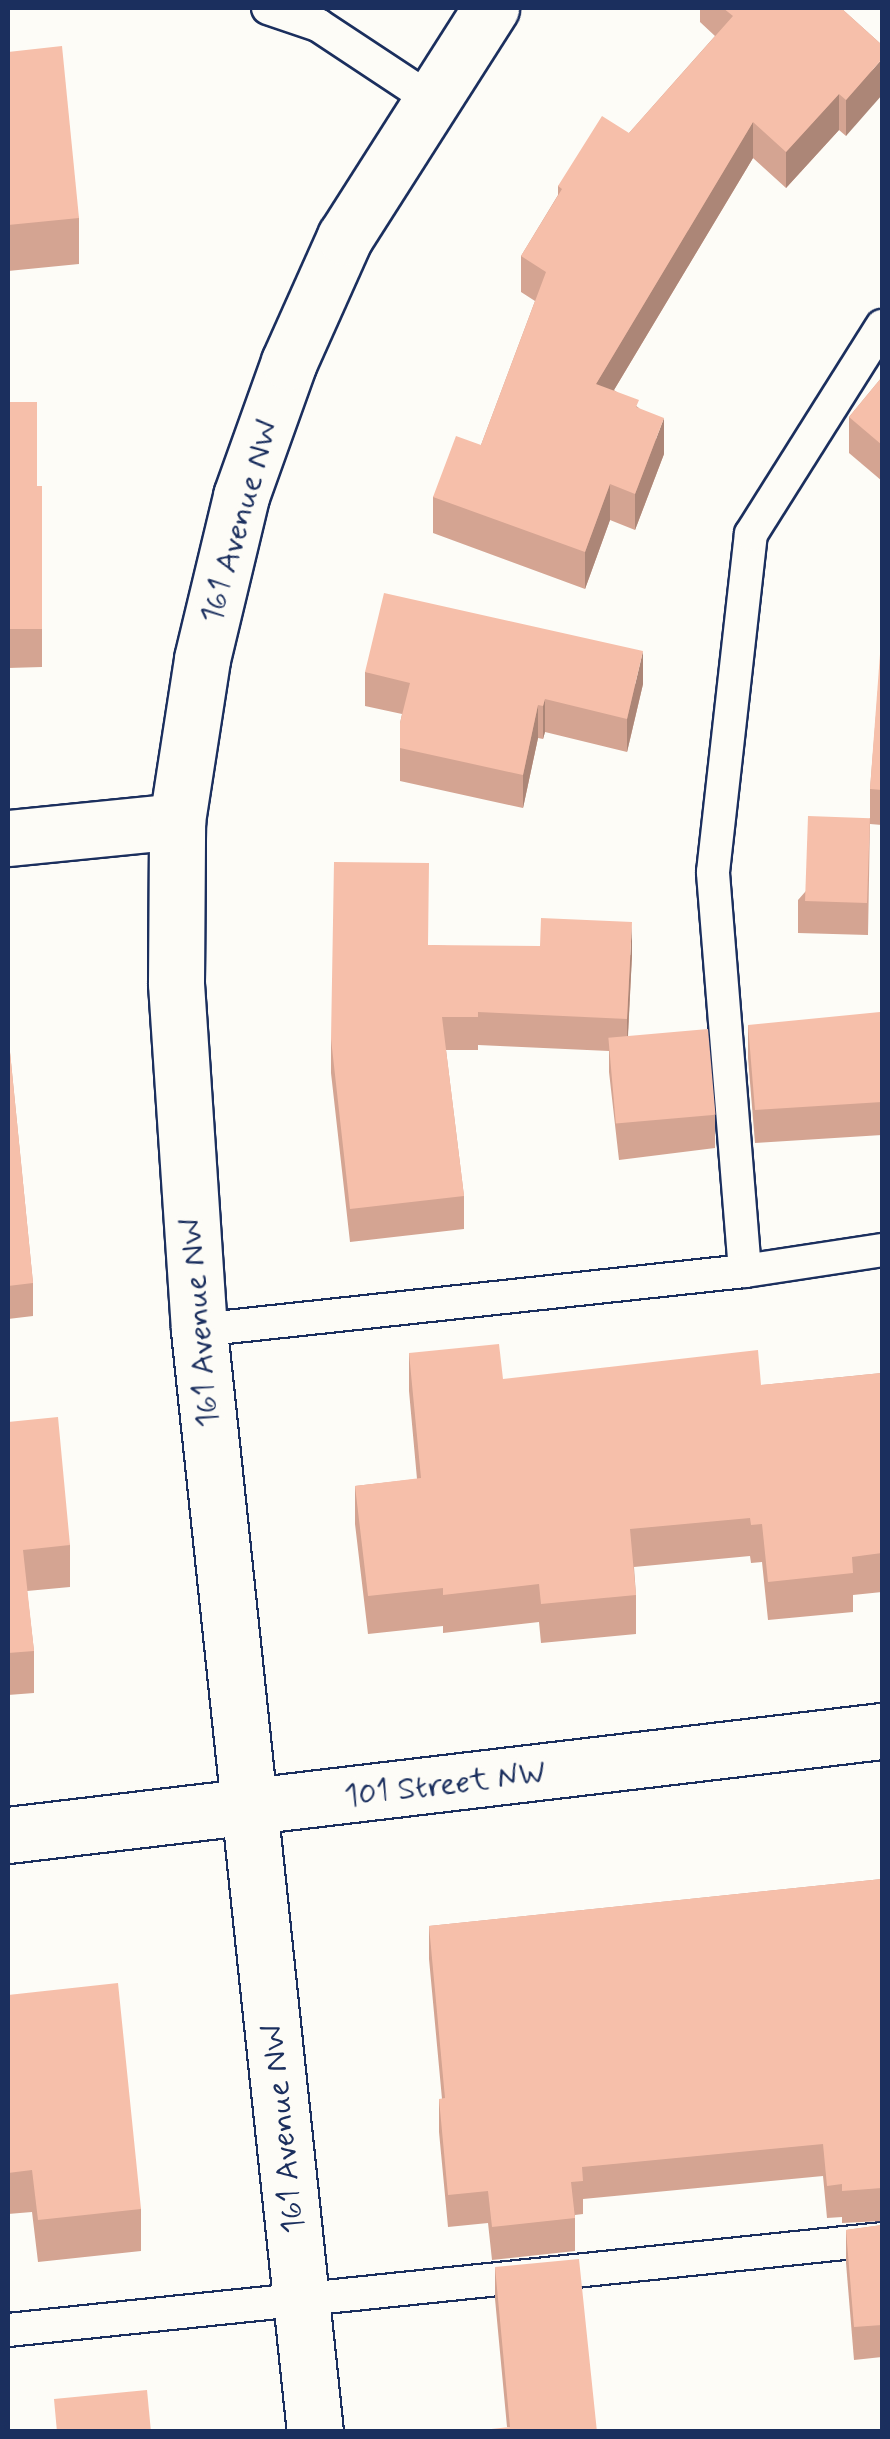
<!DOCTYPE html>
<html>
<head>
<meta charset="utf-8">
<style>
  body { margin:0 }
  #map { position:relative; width:890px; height:2439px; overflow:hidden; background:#fdfcf7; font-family:Mynerve,sans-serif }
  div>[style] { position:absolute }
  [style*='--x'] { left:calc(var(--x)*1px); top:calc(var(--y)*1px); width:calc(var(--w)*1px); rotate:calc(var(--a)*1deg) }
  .roads { filter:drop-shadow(2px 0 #1b2f5e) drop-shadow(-2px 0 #1b2f5e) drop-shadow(0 2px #1b2f5e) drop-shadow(0 -2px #1b2f5e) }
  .service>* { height:32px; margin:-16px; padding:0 16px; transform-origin:16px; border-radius:16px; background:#fdfcf7 }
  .minor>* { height:55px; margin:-27.5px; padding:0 27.5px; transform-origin:27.5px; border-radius:27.5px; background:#fdfcf7 }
  .wall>* { inset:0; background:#d4a492 }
  .shaded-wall>* { inset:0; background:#ac8677 }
  .building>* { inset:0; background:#f6bfaa; transform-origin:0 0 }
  span { translate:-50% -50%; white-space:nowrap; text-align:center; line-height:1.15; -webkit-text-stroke:8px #fdfcf7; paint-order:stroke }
  .street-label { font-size:32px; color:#1b2f5e }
  .frame { position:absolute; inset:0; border:10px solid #1b2f5e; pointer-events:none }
</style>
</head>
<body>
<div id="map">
  <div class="roads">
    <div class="service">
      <div style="--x:268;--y:8;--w:53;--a:18.8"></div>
      <div style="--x:318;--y:25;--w:134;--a:33.5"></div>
      <div style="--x:745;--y:1271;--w:400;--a:-94.6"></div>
      <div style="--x:713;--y:872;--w:340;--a:-83.6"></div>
      <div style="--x:751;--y:534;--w:246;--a:-57.8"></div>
      <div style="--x:199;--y:1330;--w:549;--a:-6.17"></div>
      <div style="--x:745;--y:1271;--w:139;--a:-8.7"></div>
      <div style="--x:8;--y:2330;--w:879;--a:-5.94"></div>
    </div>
    <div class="minor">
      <div style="--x:8;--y:838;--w:170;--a:-5.7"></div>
      <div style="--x:8;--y:1835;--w:880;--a:-6.79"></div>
      <div style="--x:315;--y:2432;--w:1108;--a:-96.01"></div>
      <div style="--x:199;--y:1330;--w:348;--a:-93.8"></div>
      <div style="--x:176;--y:983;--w:162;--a:-89.6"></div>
      <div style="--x:177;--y:821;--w:164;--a:-81.2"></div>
      <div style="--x:202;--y:659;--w:168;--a:-76.5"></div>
      <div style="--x:241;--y:496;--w:142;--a:-70.3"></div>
      <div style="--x:289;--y:362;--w:137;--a:-65.9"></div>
      <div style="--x:345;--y:237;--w:272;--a:-57.5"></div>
    </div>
  </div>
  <div class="wall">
    <div style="clip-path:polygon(700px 8px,841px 8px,882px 45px,846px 136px,839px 130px,786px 188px,753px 158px,614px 390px,639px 408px,664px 454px,635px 530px,610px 520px,585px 589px,433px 533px,433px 497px,481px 445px,535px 301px,521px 292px,521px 256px,558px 195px,558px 186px,629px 133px,715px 36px,700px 22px)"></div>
    <div style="clip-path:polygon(8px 52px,79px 218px,79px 264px,8px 271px)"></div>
    <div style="clip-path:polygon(882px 377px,882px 481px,849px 453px,849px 417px)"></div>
    <div style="clip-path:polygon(8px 402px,37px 486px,42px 486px,42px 667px,8px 668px)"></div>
    <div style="clip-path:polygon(882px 641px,882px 825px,870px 824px,868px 935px,798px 933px,798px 900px,870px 818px,870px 789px)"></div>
    <div style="clip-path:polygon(365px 672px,643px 684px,627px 752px,545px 732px,543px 739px,538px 738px,523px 808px,400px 781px,400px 723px,402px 714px,365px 706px)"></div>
    <div style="clip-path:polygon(428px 945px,632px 955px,628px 1037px,715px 1115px,715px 1148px,619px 1160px,609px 1072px,609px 1051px,478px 1045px,478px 1050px,446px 1050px,464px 1196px,464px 1229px,350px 1242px,331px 1073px,331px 1039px)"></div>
    <div style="clip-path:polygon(748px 1025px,882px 1037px,882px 1135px,755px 1143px,748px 1058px)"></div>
    <div style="clip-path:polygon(8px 1032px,33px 1283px,33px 1316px,8px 1319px)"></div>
    <div style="clip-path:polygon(409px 1353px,503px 1379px,761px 1385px,882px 1373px,882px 1592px,853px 1595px,853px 1612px,768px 1620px,762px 1562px,751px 1563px,750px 1556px,634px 1567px,636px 1595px,636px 1634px,541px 1643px,539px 1622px,443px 1633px,443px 1626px,368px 1634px,355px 1524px,355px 1486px,417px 1479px,409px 1391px)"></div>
    <div style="clip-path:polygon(8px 1422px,70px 1545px,70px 1587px,27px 1591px,34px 1651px,34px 1693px,8px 1695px)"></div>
    <div style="clip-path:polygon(882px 1879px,882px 2221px,842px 2223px,842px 2217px,827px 2218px,823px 2176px,583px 2199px,583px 2214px,575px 2215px,575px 2251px,492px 2260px,488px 2223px,448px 2227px,439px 2132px,439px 2099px,442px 2099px,429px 1959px,429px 1926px)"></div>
    <div style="clip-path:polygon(8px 1995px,141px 2209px,141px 2251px,38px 2262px,32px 2212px,8px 2214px)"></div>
    <div style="clip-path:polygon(882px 2225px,882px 2357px,854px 2360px,846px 2263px,846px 2230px)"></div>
    <div style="clip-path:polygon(495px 2267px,597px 2432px,507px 2427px,495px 2299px)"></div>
  </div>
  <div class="shaded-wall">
    <div style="clip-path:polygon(882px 59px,882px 95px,846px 136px,846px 100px)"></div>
    <div style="clip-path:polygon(839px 94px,839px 130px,786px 188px,786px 152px)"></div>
    <div style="clip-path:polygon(753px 122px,753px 158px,596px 420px,596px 384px)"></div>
    <div style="clip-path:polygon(664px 418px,664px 454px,635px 530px,635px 494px)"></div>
    <div style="clip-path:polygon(610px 484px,610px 520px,585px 589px,585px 552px)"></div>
    <div style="clip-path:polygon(643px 651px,643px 684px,627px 752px,627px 719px)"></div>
    <div style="clip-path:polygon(545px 699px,545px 732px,543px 739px,543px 706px)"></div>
    <div style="clip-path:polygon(538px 705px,538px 738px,523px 808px,523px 775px)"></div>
    <div style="clip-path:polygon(632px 922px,632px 955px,627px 1052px,627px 1019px)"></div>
  </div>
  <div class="building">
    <div style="clip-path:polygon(723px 8px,841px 8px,882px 45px,882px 59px,846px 100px,839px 94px,786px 152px,753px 122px,596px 384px,639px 400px,636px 407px,664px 418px,635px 494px,610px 484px,585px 552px,433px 497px,456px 436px,481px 445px,546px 272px,521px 256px,562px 189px,558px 186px,602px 116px,629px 133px,733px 16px)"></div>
    <div style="clip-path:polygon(62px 46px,79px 218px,8px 225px,8px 52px)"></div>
    <div style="clip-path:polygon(882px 377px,882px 445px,849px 417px)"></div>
    <div style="clip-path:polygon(8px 402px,37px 402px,37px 486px,42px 486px,42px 629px,8px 629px)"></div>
    <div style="clip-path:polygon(384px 593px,643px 651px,627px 719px,545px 699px,543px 706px,538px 705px,523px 775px,400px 748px,400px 723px,410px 683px,365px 672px)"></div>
    <div style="clip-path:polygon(881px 641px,882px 641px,882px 790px,870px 789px)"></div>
    <div style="left:808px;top:816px;width:62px;height:85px;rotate:2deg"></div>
    <div style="clip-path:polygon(334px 862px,429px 863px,428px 945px,540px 946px,541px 918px,632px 922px,627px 1019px,478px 1012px,478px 1017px,442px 1017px,464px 1196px,350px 1209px,331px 1039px)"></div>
    <div style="clip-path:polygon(880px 1012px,882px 1037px,882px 1102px,755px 1110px,748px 1025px)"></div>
    <div style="left:708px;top:1029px;width:86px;height:100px;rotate:85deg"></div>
    <div style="clip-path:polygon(8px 1032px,33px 1283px,8px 1286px)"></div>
    <div style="clip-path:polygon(499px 1344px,503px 1379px,758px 1350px,761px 1385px,882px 1373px,882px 1553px,852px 1557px,853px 1573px,768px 1582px,762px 1524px,751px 1525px,750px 1518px,630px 1529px,636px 1595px,541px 1604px,539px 1584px,443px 1595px,443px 1588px,368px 1596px,355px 1486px,421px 1478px,409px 1353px)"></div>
    <div style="clip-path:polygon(58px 1417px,70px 1545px,23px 1550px,34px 1651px,8px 1653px,8px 1422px)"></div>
    <div style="clip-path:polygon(882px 1879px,882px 2188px,842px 2191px,842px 2184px,827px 2186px,823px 2144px,582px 2167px,583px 2181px,571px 2182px,575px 2218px,492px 2227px,488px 2191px,448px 2195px,439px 2099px,445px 2098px,429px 1926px)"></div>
    <div style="clip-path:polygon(118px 1983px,141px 2209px,38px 2220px,32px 2170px,8px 2173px,8px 1995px)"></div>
    <div style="clip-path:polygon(882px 2225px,882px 2325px,854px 2327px,846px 2230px)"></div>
    <div style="clip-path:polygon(579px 2259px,597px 2432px,463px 2432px,510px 2427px,495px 2267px)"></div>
    <div style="clip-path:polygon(147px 2390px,151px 2432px,57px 2432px,54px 2399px)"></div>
  </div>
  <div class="street-label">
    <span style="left:240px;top:522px;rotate:-74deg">161 Avenue NW</span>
    <span style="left:200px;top:1323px;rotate:-95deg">161 Avenue NW</span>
    <span style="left:445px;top:1785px;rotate:-7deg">101 Street NW</span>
    <span style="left:284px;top:2129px;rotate:-96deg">161 Avenue NW</span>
  </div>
  <div class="frame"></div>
</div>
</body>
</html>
